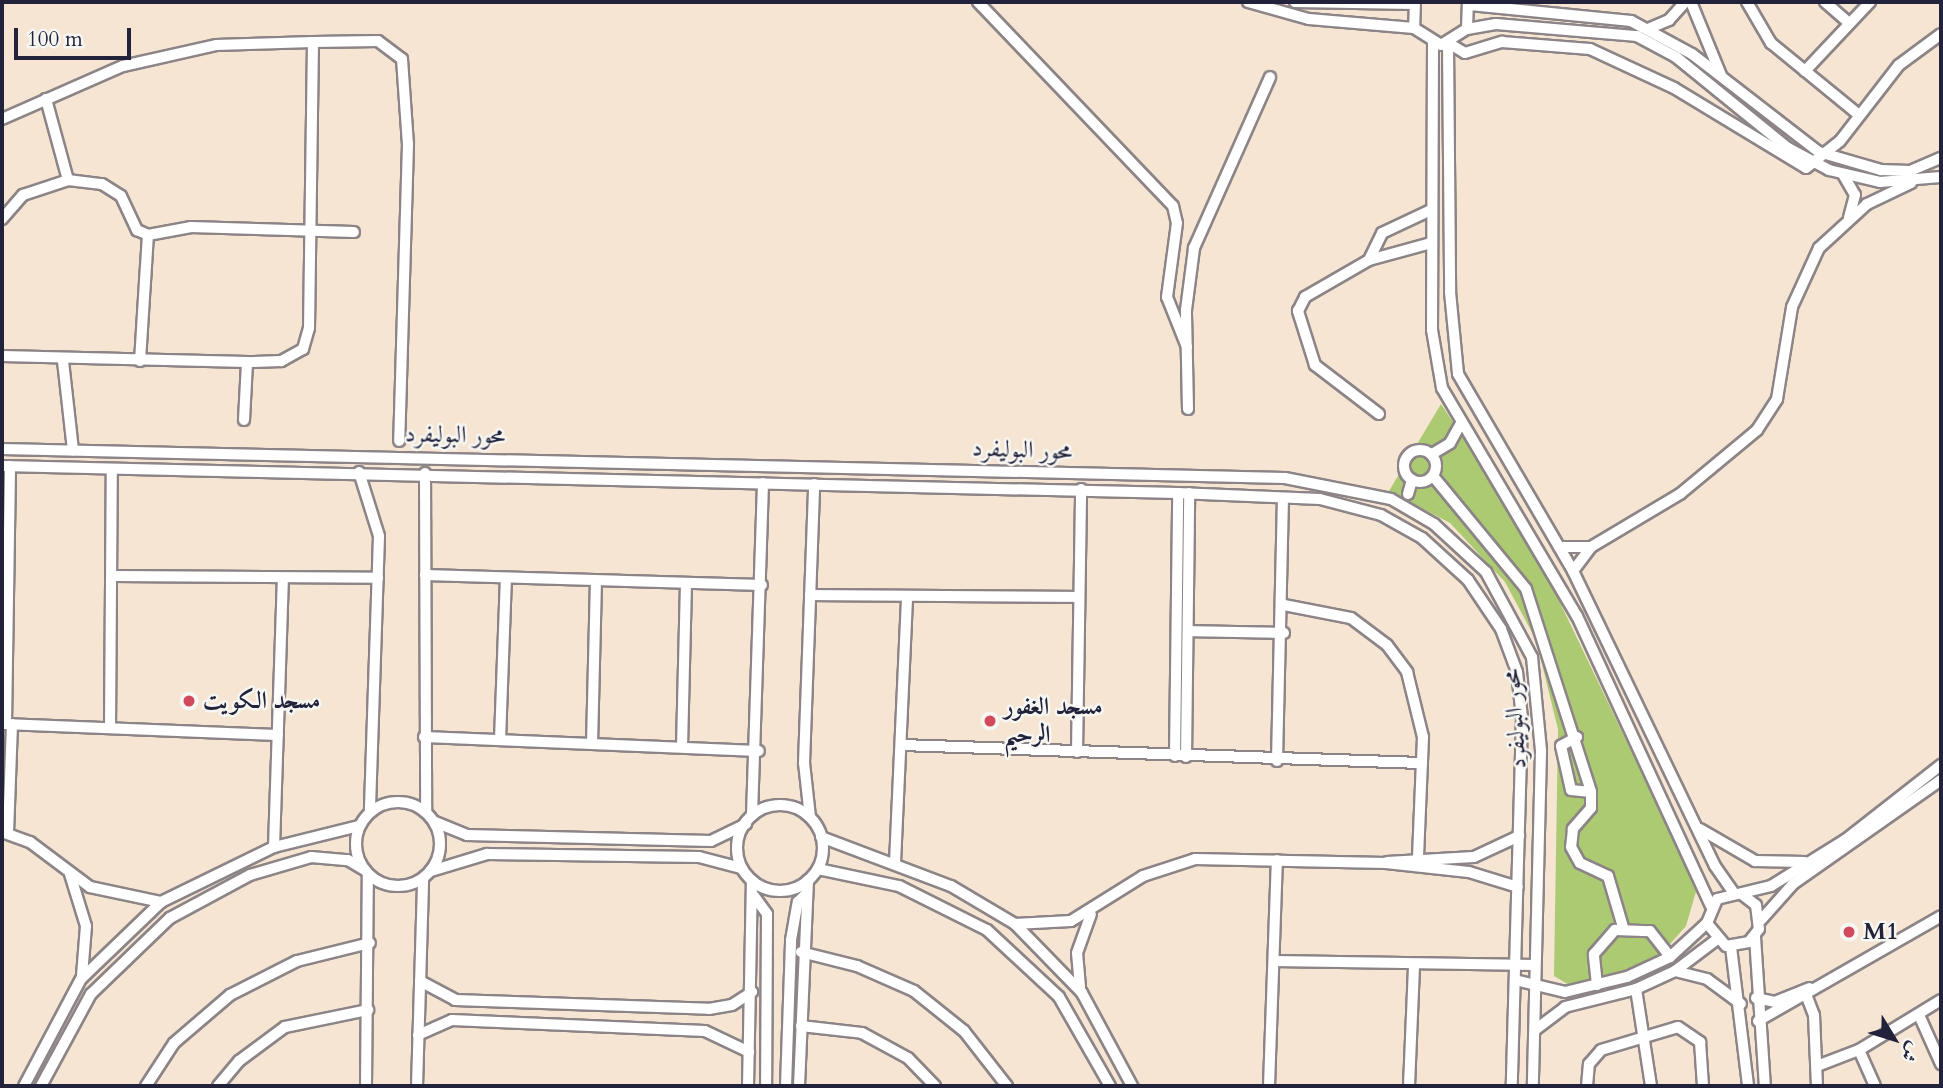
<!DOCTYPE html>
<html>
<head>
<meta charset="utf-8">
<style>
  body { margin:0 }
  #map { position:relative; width:1943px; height:1088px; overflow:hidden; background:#f5e5d2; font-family:Cardo,Amiri,serif }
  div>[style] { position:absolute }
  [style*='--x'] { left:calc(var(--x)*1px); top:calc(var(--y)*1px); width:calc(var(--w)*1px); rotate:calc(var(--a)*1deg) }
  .green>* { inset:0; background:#acca71 }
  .roads { filter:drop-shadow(2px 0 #8c8486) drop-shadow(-2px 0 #8c8486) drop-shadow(0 2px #8c8486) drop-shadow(0 -2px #8c8486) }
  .minor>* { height:10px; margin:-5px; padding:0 5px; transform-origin:5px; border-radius:5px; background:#fff }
  .minor>.ring { margin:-5px; padding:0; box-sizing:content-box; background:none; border:10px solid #fff; border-radius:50% }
  .dots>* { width:19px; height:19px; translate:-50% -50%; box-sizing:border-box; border:4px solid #f6f6f2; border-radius:50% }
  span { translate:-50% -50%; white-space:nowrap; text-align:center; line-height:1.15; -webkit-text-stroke:5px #f6f6f2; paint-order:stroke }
  .street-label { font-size:24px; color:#22223b }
  .poi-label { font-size:24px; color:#22223b; font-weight:700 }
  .left { translate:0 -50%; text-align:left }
  .frame { position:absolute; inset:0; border:4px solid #22223b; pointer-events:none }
  .north { position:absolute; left:1859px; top:1004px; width:70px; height:70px; -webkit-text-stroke:5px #f6f6f2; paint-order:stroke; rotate:128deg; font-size:19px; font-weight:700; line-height:28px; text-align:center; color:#22223b }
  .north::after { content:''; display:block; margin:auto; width:24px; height:32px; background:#22223b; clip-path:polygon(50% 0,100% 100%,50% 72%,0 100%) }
  .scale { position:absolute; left:14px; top:28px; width:117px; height:32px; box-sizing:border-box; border:4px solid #22223b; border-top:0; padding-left:9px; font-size:21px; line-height:24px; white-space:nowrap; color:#22223b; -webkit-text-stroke:5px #f6f6f2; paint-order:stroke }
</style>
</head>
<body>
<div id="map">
  <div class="green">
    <div style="clip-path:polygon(1441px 404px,1527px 534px,1697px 888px,1686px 926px,1648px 969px,1581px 992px,1554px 976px,1558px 729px,1536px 640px,1505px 582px,1450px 523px,1389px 491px)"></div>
  </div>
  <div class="roads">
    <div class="minor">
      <div style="--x:978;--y:2;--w:282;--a:46.3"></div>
      <div style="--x:1173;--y:206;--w:17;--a:77"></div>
      <div style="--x:1177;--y:223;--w:75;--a:97.7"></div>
      <div style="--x:1167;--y:297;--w:54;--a:68.2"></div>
      <div style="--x:1248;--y:2;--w:63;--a:15.6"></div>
      <div style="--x:1309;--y:19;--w:105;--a:4.9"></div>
      <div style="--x:1295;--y:2;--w:119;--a:1"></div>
      <div style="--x:1415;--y:2;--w:26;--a:92"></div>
      <div style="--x:1414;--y:28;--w:32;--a:32"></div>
      <div style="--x:1441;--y:45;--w:31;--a:-32"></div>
      <div style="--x:1467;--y:29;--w:27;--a:-88"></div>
      <div style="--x:1691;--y:2;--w:79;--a:67.7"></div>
      <div style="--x:1747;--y:2;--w:48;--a:59.7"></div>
      <div style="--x:1771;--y:43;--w:114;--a:39.3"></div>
      <div style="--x:1825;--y:2;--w:30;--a:41"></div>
      <div style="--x:1470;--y:5;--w:162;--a:5.7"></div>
      <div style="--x:1631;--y:21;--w:69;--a:28.4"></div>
      <div style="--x:1692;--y:54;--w:160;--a:37.7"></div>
      <div style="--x:1819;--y:152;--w:65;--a:16.2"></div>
      <div style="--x:1881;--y:170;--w:29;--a:2"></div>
      <div style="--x:1910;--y:171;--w:34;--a:-23"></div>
      <div style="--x:1650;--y:28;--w:21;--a:-23"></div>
      <div style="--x:1669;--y:20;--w:24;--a:-48"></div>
      <div style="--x:1467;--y:29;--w:29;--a:-10"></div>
      <div style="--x:1496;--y:24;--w:142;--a:4.9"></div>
      <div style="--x:1637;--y:36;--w:44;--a:28.3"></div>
      <div style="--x:1676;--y:57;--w:144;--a:39.1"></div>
      <div style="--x:1788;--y:148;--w:47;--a:28.2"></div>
      <div style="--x:1829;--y:170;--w:52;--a:13.2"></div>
      <div style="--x:1880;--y:182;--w:61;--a:-4.7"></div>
      <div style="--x:313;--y:42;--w:65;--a:-0.9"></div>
      <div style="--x:378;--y:41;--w:30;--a:37"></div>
      <div style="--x:402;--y:59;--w:85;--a:86"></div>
      <div style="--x:408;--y:144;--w:297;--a:91.7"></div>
      <div style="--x:1433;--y:44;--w:286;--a:90.2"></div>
      <div style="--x:1432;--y:330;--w:59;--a:80.2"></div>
      <div style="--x:1442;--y:388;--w:265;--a:59.4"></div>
      <div style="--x:1577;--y:616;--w:319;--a:65.2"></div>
      <div style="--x:1448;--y:44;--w:248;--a:89.5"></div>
      <div style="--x:1450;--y:292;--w:82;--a:84.4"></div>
      <div style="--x:1458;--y:374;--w:228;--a:59.7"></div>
      <div style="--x:1573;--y:571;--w:327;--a:64.3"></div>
      <div style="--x:1715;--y:866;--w:33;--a:55"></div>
      <div style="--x:1450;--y:44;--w:17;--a:31"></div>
      <div style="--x:1465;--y:53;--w:39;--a:-17"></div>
      <div style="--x:1502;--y:42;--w:88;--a:4.5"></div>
      <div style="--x:1590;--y:49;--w:93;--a:24.9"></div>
      <div style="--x:1674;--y:88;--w:154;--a:31.2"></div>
      <div style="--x:1806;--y:168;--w:43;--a:-38.5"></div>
      <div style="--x:1840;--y:141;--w:96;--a:-52.2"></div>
      <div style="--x:1899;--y:65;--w:52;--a:-36.4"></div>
      <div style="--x:1805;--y:71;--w:95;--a:-46.7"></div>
      <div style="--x:2;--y:119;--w:132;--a:-23.7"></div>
      <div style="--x:123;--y:66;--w:95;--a:-12.7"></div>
      <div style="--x:216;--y:45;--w:97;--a:-1.8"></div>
      <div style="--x:313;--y:42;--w:286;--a:90.8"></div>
      <div style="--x:309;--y:328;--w:22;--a:106"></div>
      <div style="--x:303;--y:349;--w:25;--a:151"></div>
      <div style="--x:281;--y:361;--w:34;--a:178"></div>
      <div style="--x:247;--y:362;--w:245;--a:-178.6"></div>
      <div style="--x:1844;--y:176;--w:22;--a:60"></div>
      <div style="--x:1855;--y:195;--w:23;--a:105"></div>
      <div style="--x:68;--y:180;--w:34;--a:7"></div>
      <div style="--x:102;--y:184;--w:22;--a:32"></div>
      <div style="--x:121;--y:196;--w:38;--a:65"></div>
      <div style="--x:137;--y:230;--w:12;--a:24"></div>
      <div style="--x:148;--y:235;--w:44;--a:-10.5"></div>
      <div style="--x:191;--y:227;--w:163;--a:1.8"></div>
      <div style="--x:2;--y:219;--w:32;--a:-49"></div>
      <div style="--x:23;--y:195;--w:47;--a:-18.4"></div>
      <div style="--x:68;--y:180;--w:84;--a:-105.2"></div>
      <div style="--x:1369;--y:260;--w:30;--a:-64"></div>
      <div style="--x:1382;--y:233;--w:54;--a:-25.1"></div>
      <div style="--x:63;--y:361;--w:90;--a:83.6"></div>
      <div style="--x:140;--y:361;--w:126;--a:-86.4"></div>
      <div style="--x:1188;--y:409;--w:99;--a:-91.2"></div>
      <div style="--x:1186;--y:310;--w:63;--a:-82.6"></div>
      <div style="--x:1194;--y:248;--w:187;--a:-66"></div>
      <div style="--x:1379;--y:414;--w:81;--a:-142.6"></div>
      <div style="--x:1315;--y:365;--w:57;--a:-107.5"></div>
      <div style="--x:1298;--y:311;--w:16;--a:-63"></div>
      <div style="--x:1305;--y:297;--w:74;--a:-30"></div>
      <div style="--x:1369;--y:260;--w:64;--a:-15.3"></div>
      <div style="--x:244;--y:420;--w:58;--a:-87"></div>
      <div style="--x:2;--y:449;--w:1283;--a:1.29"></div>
      <div style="--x:1285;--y:478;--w:108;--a:11.2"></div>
      <div style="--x:1391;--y:499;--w:50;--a:30.2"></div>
      <div style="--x:1434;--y:524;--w:71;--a:42.7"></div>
      <div style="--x:1486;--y:572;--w:97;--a:61.6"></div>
      <div style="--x:1532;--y:657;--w:94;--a:84.5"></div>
      <div style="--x:1541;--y:751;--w:335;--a:91.4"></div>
      <div class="ring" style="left:1404px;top:450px;width:22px;height:22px"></div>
      <div style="--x:1432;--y:454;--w:21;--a:-31"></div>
      <div style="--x:1450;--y:443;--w:21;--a:-61"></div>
      <div style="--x:2;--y:466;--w:1176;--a:1.32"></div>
      <div style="--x:1178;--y:493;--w:142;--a:2.4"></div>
      <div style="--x:1320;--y:499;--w:63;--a:14.7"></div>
      <div style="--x:1381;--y:515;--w:47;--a:29.3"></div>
      <div style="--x:1422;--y:538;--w:62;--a:42.4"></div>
      <div style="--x:1468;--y:580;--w:59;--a:56"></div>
      <div style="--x:1501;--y:629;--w:46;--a:69.6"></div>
      <div style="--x:1517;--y:672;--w:46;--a:83.8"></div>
      <div style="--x:1522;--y:718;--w:368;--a:91.6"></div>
      <div style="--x:359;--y:472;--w:67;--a:72.6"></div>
      <div style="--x:379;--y:536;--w:276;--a:91.9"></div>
      <div style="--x:425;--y:473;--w:339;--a:89.8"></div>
      <div style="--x:1433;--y:476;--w:146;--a:50.5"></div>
      <div style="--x:1526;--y:589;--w:213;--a:72.2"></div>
      <div style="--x:1591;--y:792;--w:16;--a:90"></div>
      <div style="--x:1591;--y:808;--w:28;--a:131"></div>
      <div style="--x:1573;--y:829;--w:18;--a:96"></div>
      <div style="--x:1571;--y:847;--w:18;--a:61"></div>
      <div style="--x:1580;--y:863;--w:31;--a:25"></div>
      <div style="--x:1608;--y:876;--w:53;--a:73.6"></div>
      <div style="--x:1408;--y:494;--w:15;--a:-74"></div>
      <div style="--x:1559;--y:547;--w:32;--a:0"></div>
      <div style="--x:1573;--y:571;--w:30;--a:-53"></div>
      <div style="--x:1591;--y:547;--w:104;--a:-30.8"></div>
      <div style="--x:1680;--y:494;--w:100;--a:-39.7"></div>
      <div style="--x:1757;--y:430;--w:37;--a:-57"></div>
      <div style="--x:1777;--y:399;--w:93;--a:-80.7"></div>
      <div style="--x:1792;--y:307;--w:65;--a:-65.4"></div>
      <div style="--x:1819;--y:248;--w:65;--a:-42.5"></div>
      <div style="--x:1867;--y:204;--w:49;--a:-25.5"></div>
      <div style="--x:425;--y:575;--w:337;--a:1.7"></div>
      <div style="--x:114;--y:576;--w:264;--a:0.4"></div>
      <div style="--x:810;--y:595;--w:269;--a:0.4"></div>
      <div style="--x:1284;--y:605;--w:68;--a:11"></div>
      <div style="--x:1351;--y:618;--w:45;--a:36.9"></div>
      <div style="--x:1387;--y:645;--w:34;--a:53"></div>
      <div style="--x:1407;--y:672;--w:67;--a:76.2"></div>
      <div style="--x:1423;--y:737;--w:121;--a:92.4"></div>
      <div style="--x:1188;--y:631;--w:96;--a:1.2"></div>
      <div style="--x:2;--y:724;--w:276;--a:2.3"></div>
      <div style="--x:6;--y:724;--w:258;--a:-89.1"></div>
      <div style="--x:110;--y:728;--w:257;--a:-89.6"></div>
      <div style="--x:424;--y:737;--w:335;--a:2.4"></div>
      <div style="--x:1577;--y:737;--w:18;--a:151"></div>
      <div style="--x:1561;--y:746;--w:45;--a:77.2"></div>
      <div style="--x:1571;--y:790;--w:20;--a:6"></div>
      <div style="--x:500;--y:740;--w:162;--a:-87.9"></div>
      <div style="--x:592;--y:744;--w:162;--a:-88.6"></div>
      <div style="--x:901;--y:745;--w:521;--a:1.98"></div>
      <div style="--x:682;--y:747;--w:163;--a:-88.6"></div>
      <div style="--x:1077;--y:752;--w:263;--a:-89.1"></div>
      <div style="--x:1175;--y:756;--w:263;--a:-89.3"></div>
      <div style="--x:1186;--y:757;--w:264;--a:-89.3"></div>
      <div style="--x:1277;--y:761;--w:263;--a:-88.7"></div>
      <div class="ring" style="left:356px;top:802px;width:74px;height:74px"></div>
      <div class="ring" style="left:737px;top:805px;width:76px;height:76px"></div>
      <div style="--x:752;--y:815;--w:332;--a:-88.1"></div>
      <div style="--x:810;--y:817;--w:54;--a:-96.3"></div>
      <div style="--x:804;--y:763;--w:279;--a:-87.9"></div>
      <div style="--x:435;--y:822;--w:35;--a:22"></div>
      <div style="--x:467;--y:835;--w:244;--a:1.4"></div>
      <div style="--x:711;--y:841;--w:39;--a:-26"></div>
      <div style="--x:1700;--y:829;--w:64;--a:30.2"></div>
      <div style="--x:1755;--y:861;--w:50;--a:1.1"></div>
      <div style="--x:2;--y:832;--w:30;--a:20"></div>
      <div style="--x:30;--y:842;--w:75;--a:36.9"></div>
      <div style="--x:90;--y:887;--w:73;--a:11.9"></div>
      <div style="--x:8;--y:833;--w:109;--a:-87.9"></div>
      <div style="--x:821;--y:837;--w:139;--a:20.7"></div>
      <div style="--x:951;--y:886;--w:74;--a:30.7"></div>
      <div style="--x:1015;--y:924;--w:96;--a:45.8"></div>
      <div style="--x:1082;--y:993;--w:106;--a:61.7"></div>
      <div style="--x:274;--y:847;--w:266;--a:-88.1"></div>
      <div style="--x:1387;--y:862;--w:87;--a:-3.3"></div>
      <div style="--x:1474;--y:857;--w:50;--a:-25"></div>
      <div style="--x:895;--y:863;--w:267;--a:-87.4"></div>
      <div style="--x:818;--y:869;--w:83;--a:11.9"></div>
      <div style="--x:899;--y:886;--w:98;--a:26.6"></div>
      <div style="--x:987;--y:930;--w:98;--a:42.9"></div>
      <div style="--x:1059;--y:997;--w:103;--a:60.2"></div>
      <div style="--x:431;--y:871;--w:59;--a:-16.9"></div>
      <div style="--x:487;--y:854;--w:212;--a:0.8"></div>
      <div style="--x:699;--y:857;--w:43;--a:14.7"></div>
      <div style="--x:70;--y:874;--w:54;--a:72.9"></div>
      <div style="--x:86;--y:926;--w:50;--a:94.6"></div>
      <div style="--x:1743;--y:895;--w:16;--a:38"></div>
      <div style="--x:1756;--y:905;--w:24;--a:83"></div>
      <div style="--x:1759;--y:929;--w:16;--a:128"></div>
      <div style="--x:1749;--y:942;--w:23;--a:170"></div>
      <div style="--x:1726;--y:946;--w:30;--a:-130"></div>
      <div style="--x:1707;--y:923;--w:26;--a:-67"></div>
      <div style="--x:1717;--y:899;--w:56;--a:-13.5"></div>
      <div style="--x:1771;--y:886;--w:87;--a:-31.9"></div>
      <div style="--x:1845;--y:840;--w:122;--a:-38"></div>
      <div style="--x:754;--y:896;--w:22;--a:54"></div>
      <div style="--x:767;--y:914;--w:172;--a:90.3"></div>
      <div style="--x:1761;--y:920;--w:48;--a:-48.4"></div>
      <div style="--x:1793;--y:884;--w:181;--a:-35.1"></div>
      <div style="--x:1015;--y:924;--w:56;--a:-3.1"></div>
      <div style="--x:1071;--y:921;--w:85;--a:-32"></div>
      <div style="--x:1143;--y:876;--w:55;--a:-18.1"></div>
      <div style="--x:1195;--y:859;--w:191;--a:1.2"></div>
      <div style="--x:1386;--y:863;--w:83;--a:6.2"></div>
      <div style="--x:1469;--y:872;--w:51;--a:17"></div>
      <div style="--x:1755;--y:937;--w:149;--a:86.2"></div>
      <div style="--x:1731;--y:947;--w:140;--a:83"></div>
      <div style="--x:801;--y:952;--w:58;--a:14"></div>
      <div style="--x:857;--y:966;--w:62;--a:23.7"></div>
      <div style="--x:914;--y:991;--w:64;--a:38.7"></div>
      <div style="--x:964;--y:1031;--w:70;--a:52"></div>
      <div style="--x:1274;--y:961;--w:261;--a:0.9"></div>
      <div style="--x:1675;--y:971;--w:33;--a:14"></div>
      <div style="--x:1707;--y:979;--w:42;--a:36.3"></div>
      <div style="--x:1515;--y:980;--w:51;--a:13.5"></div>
      <div style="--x:1565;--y:992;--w:64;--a:-13.6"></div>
      <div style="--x:1627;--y:977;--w:47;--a:-24.9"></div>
      <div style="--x:1670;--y:957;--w:50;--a:-42.6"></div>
      <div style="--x:420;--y:981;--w:40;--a:28"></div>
      <div style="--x:455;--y:1000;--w:254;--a:2"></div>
      <div style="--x:709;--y:1009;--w:23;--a:-10"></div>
      <div style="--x:732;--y:1005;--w:24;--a:-33"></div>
      <div style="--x:1597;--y:985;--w:31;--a:-96"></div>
      <div style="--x:1594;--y:954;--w:32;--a:-49"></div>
      <div style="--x:1615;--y:930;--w:35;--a:2"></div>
      <div style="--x:1650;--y:931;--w:33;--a:52"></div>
      <div style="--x:1080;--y:987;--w:34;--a:-95"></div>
      <div style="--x:1077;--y:953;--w:41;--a:-70.3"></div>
      <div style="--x:1636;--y:989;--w:98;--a:81.2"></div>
      <div style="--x:1807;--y:997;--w:19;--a:69"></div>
      <div style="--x:1814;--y:1015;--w:71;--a:87.6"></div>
      <div style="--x:1756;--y:998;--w:19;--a:12"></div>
      <div style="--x:1775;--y:1002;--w:37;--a:-22"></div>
      <div style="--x:1919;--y:1015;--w:54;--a:65.8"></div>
      <div style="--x:1758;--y:1021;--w:211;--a:-29.8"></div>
      <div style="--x:801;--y:1026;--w:61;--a:6.5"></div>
      <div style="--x:862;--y:1033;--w:52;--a:28.5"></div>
      <div style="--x:908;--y:1058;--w:39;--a:46"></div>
      <div style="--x:1535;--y:1030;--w:38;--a:-37"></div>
      <div style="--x:1565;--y:1007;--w:73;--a:-14.2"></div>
      <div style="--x:1636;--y:989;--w:43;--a:-24.8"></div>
      <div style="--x:1675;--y:971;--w:51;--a:-37.1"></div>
      <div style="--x:418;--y:1035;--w:37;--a:-24"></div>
      <div style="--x:452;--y:1020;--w:253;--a:2.5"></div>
      <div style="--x:705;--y:1031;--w:49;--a:25.5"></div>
      <div style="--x:1859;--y:1050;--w:39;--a:66"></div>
      <div style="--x:1817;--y:1066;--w:45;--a:-20.9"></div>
      <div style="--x:1859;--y:1050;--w:96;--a:-31.4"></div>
      <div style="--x:24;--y:1086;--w:121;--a:-62"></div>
      <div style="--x:81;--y:979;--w:111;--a:-43.9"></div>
      <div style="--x:161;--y:902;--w:126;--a:-26"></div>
      <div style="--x:274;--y:847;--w:88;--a:-13.9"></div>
      <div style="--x:41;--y:1086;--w:105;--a:-61.5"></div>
      <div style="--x:91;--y:994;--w:110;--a:-43.9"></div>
      <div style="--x:170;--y:918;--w:91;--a:-28.3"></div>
      <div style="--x:250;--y:875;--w:64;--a:-16.4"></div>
      <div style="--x:311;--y:857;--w:37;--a:5"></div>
      <div style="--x:348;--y:860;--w:17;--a:31"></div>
      <div style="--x:146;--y:1086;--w:51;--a:-56.9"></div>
      <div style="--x:174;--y:1043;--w:74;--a:-40.6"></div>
      <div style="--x:230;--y:995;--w:75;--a:-26.9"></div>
      <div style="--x:297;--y:961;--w:75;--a:-13.9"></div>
      <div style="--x:218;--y:1086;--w:33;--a:-50"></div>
      <div style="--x:239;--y:1061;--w:57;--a:-36.5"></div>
      <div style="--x:285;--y:1027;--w:85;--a:-11.6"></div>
      <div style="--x:366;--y:1086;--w:211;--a:-89.5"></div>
      <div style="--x:417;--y:1086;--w:207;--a:-88.3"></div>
      <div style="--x:748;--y:1086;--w:205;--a:-88.9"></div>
      <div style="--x:786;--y:1086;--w:146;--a:-88"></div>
      <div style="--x:791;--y:940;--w:39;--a:-80"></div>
      <div style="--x:798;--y:902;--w:13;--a:-45"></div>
      <div style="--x:799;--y:1086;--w:206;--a:-87.5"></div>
      <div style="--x:1269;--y:1086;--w:226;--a:-88"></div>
      <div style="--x:1409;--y:1086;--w:120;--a:-87.6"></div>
      <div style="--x:1587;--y:1086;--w:22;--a:-85"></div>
      <div style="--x:1589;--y:1064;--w:18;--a:-49"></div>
      <div style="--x:1601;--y:1050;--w:80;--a:-16.6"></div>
      <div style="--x:1678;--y:1027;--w:27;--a:34"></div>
      <div style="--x:1700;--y:1042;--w:44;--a:86.1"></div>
    </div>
  </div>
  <div class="dots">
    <div style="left:189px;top:701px;background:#d1495b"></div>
    <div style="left:990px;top:721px;background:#d1495b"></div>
    <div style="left:1849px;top:932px;background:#d1495b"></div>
  </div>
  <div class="street-label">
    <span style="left:455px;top:435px;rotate:1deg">محور البوليفرد</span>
    <span style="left:1022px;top:450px;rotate:2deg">محور البوليفرد</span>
    <span style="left:1515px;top:719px;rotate:-94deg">محور البوليفرد</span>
  </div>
  <div class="poi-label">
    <span class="left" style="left:203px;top:701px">مسجد الكويت</span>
    <span class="left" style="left:1004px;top:721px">مسجد الغفور<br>الرحيم</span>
    <span class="left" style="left:1863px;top:932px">M1</span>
  </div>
  <div class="frame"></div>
  <div class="north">ش</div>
  <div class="scale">100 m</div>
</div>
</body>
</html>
